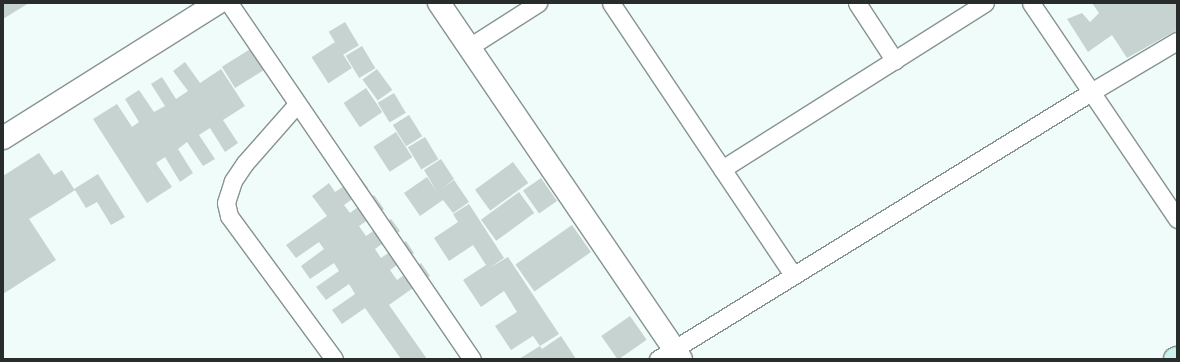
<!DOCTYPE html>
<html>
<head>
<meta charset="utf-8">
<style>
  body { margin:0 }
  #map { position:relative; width:1180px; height:362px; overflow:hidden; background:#effcf9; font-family:Inter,sans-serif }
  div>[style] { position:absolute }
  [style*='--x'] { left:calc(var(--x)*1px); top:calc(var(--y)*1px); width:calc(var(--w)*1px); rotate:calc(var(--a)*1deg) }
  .building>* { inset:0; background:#c7d3d1; transform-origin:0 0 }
  .roads { filter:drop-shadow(1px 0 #889391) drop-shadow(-1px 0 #889391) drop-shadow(0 1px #889391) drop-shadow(0 -1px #889391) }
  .minor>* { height:17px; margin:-8.5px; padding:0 8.5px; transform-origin:8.5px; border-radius:8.5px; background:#fff }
  .tertiary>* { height:22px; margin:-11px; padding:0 11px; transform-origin:11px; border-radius:11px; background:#fff }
  .secondary>* { height:22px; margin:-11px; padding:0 11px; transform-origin:11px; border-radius:11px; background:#cbf3ee }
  span { translate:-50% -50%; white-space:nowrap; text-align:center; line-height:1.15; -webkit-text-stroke:3px #fff; paint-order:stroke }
  .frame { position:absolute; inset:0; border:4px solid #282c2b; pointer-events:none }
</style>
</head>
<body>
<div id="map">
  <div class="building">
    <div style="clip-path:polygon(3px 3px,29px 3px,3px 19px)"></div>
    <div style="clip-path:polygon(1092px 3px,1176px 3px,1177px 30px,1127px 58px,1112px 35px,1088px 52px,1067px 19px,1082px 13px,1090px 22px,1099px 13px)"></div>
    <div style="left:345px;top:22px;width:27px;height:19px;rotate:59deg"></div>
    <div style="left:335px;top:42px;width:31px;height:28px;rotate:57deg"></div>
    <div style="left:260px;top:43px;width:25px;height:45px;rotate:58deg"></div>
    <div style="left:362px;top:46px;width:26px;height:19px;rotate:59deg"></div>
    <div style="clip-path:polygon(185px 62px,200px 83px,221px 69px,245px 106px,223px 120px,238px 143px,225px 152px,210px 128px,199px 135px,215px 159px,203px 166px,187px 142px,178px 149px,193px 173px,180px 182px,165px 157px,156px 163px,172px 187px,147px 203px,93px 119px,117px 104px,132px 127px,139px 122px,125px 99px,139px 90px,154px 112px,165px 106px,151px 84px,162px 77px,176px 99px,188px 91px,173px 71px)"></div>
    <div style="left:377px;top:69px;width:26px;height:18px;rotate:54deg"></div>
    <div style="left:366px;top:88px;width:29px;height:27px;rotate:56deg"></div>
    <div style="left:394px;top:93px;width:23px;height:19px;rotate:59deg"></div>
    <div style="left:409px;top:115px;width:25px;height:19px;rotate:58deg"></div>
    <div style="left:396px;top:132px;width:30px;height:27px;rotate:57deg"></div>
    <div style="left:425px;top:137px;width:26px;height:20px;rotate:59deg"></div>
    <div style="clip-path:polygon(39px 153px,54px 175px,62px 170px,74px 189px,98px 174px,125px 217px,111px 225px,97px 202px,86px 208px,75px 190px,52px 205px,29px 219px,56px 260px,3px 294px,3px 176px)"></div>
    <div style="clip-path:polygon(441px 159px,454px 179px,443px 188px,454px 180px,469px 202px,453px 213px,443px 200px,420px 216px,404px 193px,427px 177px,437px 192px,424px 170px)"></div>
    <div style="left:513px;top:162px;width:26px;height:47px;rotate:54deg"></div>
    <div style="clip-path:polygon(359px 176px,368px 188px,344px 205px,350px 213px,374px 195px,384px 209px,359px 226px,366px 236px,391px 219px,400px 231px,375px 249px,381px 258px,406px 241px,414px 253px,390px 270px,397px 280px,421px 263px,430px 276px,389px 305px,427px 359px,401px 359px,365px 308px,342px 324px,332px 310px,355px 294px,349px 284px,326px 300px,316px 287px,339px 271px,334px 263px,310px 279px,301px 266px,324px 249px,319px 242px,296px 258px,286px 245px,327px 216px,312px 196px,329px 183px,335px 192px)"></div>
    <div style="left:541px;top:178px;width:28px;height:22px;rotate:55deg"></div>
    <div style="left:519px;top:192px;width:26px;height:47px;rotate:54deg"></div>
    <div style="clip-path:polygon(469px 204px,504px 258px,489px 268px,508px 257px,559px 334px,540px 346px,542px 349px,561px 336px,576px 359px,519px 359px,540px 346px,533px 336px,511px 350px,495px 326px,517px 312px,504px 291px,481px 307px,463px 280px,486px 265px,473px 245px,449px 261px,434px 238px,458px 222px,453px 214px)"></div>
    <div style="left:572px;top:225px;width:33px;height:69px;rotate:55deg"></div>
    <div style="left:630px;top:316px;width:29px;height:35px;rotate:55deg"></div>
  </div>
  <div class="roads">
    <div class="minor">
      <div style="--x:229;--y:3;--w:431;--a:55.7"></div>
      <div style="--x:611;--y:3;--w:327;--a:56.2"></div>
      <div style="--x:857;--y:3;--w:69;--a:56.8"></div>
      <div style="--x:1031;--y:3;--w:261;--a:55.9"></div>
      <div style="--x:469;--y:47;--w:82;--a:-32.5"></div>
      <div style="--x:297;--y:104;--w:79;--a:131.4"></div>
      <div style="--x:245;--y:163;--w:22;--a:124"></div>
      <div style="--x:233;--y:181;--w:23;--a:108"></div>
      <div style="--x:226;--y:203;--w:13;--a:77"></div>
      <div style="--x:229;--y:216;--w:177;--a:53.7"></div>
      <div style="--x:722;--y:169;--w:311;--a:-32.3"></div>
      <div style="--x:658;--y:359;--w:509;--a:-31.66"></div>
      <div style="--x:1091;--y:92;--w:100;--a:-30.7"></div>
    </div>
    <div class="tertiary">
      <div style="--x:439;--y:3;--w:430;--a:55.8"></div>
      <div style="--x:3;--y:138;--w:253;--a:-32.2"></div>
    </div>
    <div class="secondary">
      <div style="--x:1175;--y:359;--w:2;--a:-27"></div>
    </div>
  </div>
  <div class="frame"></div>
</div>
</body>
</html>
